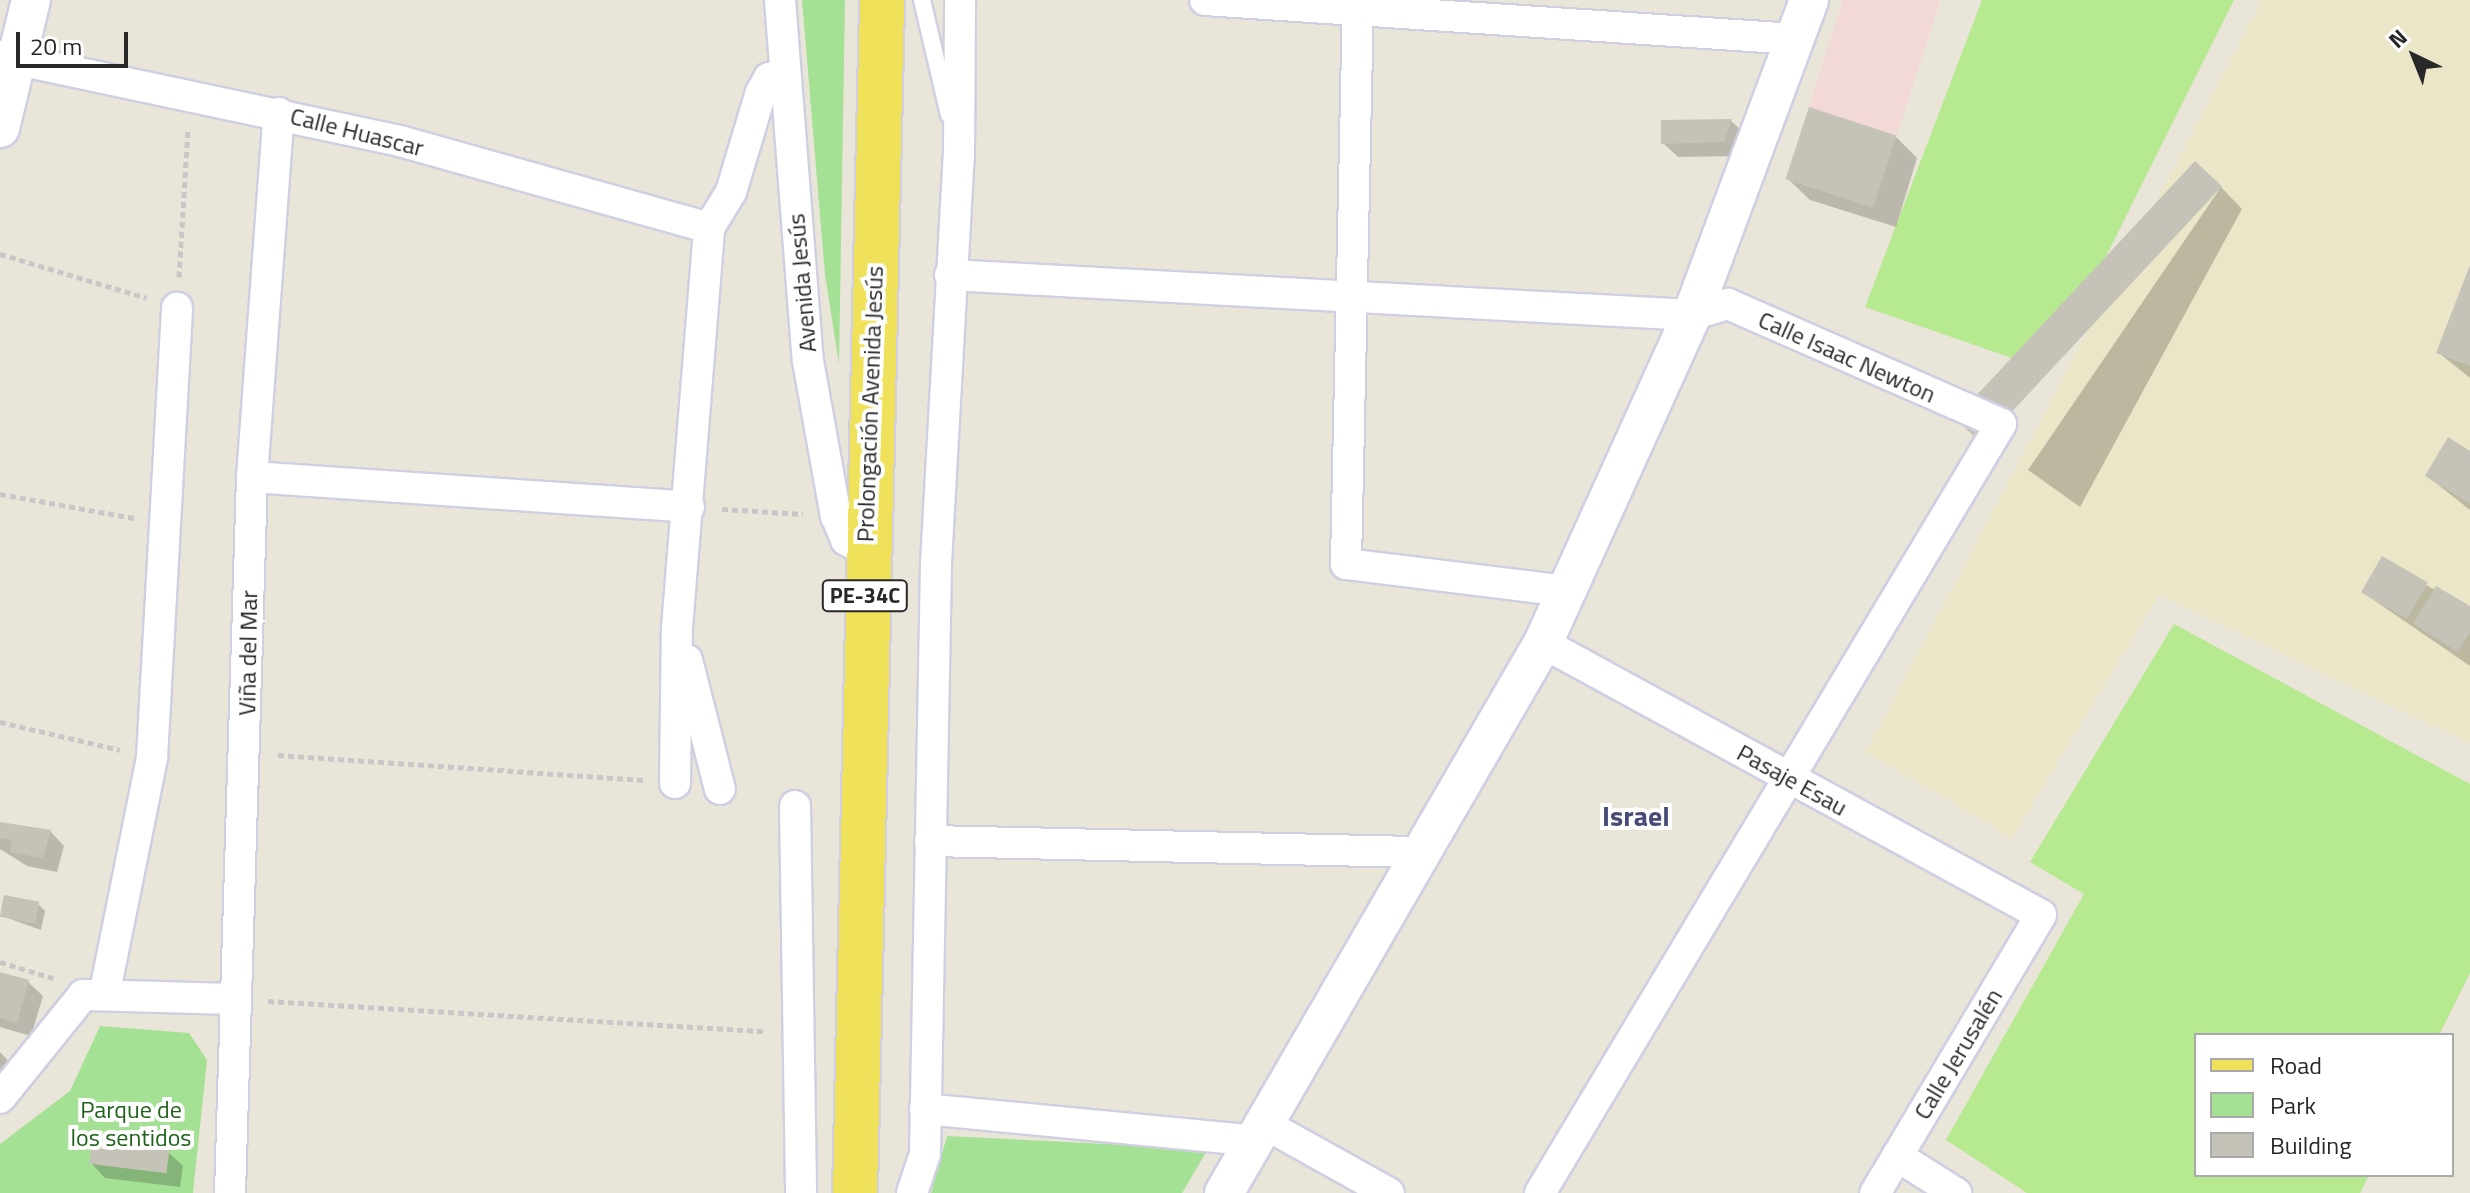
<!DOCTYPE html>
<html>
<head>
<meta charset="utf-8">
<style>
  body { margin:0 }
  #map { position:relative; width:2470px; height:1193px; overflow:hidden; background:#eae5d9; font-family:"Titillium Web",sans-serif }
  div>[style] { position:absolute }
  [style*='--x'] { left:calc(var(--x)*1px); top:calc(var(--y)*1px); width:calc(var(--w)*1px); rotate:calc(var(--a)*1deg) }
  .education>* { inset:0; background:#ece6c8 }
  .medical>* { inset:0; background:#f2d8d6 }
  .green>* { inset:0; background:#a5e195 }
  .pitch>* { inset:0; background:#b7e991 }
  .shadow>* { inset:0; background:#0003 }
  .building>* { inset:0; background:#c5c3b8; transform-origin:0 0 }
  .path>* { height:5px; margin-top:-2.5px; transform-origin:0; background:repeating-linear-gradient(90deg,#c7c7c7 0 6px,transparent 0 10px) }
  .roads { filter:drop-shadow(2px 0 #cfcfe1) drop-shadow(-2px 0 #cfcfe1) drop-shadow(0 2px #cfcfe1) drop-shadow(0 -2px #cfcfe1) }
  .service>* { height:16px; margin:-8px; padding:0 8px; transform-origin:8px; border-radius:8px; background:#fff }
  .minor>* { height:30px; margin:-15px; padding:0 15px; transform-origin:15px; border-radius:15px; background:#fff }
  .tertiary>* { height:38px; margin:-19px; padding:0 19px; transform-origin:19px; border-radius:19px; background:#fff }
  .primary>* { height:44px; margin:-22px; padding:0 22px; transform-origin:22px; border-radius:22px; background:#efe15a }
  span { translate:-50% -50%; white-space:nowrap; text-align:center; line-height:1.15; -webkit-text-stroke:8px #fff; paint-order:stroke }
  .shield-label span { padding:2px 6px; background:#fff; border:2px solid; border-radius:6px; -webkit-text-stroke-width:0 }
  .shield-label { font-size:22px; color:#282828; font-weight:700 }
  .street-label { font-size:24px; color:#282828 }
  .park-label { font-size:24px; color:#1f631a }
  .quarter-label { font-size:28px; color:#494b77; font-weight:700 }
  .legend { position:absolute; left:2194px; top:1033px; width:260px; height:144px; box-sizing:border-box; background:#fff; border:2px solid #a9a9a9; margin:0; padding:10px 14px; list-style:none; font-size:24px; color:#282828 }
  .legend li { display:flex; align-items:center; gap:16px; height:40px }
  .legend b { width:40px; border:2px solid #a9a9a9 }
  .north { position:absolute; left:2374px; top:16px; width:80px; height:80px; -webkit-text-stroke:6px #fff; paint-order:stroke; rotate:317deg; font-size:22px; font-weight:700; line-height:32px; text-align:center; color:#282828 }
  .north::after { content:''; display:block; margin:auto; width:28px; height:36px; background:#282828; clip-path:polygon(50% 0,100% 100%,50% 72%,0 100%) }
  .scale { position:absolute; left:16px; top:32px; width:112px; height:36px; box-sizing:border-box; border:4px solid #282828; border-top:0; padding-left:10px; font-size:24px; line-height:28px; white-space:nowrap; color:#282828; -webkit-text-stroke:6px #fff; paint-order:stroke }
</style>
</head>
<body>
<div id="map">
  <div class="education">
    <div style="clip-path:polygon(2262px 0,2470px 0,2470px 744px,2159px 595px,2012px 838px,1866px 752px)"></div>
  </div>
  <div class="medical">
    <div style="clip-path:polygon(1843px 0,1940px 0,1897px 135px,1809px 107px)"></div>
  </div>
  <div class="green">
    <div style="clip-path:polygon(802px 0,845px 0,839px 364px,825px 275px)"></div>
    <div style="clip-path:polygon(100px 1026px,189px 1033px,207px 1060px,193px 1193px,0 1193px,0 1144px,70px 1091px)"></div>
    <div style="clip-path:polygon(947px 1136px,1208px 1149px,1182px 1193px,931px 1193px)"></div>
  </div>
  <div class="pitch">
    <div style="clip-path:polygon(1982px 0,2234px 0,2049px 371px,1865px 307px)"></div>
    <div style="clip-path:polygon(2174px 624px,2470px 784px,2470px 973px,2439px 1035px,2196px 1035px,2196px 1175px,2369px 1175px,2360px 1193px,2027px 1193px,1946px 1140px,2084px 894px,2030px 862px)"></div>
  </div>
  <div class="shadow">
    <div style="clip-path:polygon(1731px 121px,1746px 135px,1739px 156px,1678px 157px,1663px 143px)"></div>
    <div style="clip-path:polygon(1896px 137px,1917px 158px,1896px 227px,1810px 200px,1788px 179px)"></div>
    <div style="clip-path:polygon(2221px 187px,2242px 209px,2080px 507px,2028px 470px)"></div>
    <div style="clip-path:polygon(2470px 270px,2470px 378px,2439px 353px)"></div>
    <div style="clip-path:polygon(2470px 453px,2470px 510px,2427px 476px)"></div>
    <div style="clip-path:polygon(2426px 585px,2470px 609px,2470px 666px,2362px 592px)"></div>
    <div style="clip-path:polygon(0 824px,50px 831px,64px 846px,57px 872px,27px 866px,0 849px)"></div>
    <div style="clip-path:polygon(38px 904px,45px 911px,41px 930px,2px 916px)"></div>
    <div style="clip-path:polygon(0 974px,28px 982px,43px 996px,31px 1036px,0 1027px)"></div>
    <div style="clip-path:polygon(0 1052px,13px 1066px,0 1095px)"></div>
    <div style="clip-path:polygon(168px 1152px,183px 1166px,180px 1187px,105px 1178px,91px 1163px)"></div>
  </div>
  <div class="building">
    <div style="left:1809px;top:107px;width:92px;height:76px;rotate:18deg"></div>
    <div style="clip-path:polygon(1732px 119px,1724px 142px,1661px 144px,1661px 120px)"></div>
    <div style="left:2195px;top:161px;width:37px;height:352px;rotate:43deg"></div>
    <div style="clip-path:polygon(2470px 265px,2470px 366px,2436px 353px)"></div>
    <div style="clip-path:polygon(2448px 437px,2470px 451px,2470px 504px,2425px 476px)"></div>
    <div style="left:2382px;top:556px;width:53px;height:42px;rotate:30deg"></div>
    <div style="clip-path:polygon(2436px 586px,2470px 606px,2470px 632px,2458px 652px,2413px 624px)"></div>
    <div style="clip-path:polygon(0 822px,51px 830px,43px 858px,10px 852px,12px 840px,0 838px)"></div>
    <div style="left:4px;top:895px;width:36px;height:22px;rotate:11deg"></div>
    <div style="clip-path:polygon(0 972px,29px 980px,17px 1023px,0 1018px)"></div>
    <div style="left:92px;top:1140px;width:78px;height:24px;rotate:7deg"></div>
  </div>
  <div class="path">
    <div style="--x:0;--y:254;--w:153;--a:16.7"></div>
    <div style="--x:179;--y:277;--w:149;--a:-86.5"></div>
    <div style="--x:0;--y:494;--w:136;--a:10.2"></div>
    <div style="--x:722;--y:509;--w:81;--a:3.5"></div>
    <div style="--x:0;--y:722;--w:123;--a:13.1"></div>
    <div style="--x:278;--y:755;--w:366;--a:3.9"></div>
    <div style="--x:0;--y:962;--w:59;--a:16.9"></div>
    <div style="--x:268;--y:1001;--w:498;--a:3.5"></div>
  </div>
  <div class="roads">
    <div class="service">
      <div style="--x:922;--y:0;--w:118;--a:76.8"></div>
    </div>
    <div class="minor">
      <div style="--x:780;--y:0;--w:362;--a:85.6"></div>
      <div style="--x:808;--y:361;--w:158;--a:79.8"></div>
      <div style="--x:836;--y:516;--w:26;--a:67"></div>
      <div style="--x:846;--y:540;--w:21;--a:28"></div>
      <div style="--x:1205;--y:0;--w:592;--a:3.78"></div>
      <div style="--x:1358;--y:0;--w:564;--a:91.22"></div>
      <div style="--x:1346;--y:564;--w:223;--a:7"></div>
      <div style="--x:0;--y:56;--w:409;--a:12"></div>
      <div style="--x:400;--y:141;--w:321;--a:15.7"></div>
      <div style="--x:950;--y:275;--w:743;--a:3.09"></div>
      <div style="--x:1692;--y:315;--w:38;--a:-17"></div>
      <div style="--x:1728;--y:304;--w:298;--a:23.7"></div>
      <div style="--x:2001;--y:424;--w:897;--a:120.94"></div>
      <div style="--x:252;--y:477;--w:438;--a:3.9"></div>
      <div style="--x:1543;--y:643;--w:567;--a:28.64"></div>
      <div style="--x:2041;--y:915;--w:324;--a:120.8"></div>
      <div style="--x:687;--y:660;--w:133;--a:75.7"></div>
      <div style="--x:675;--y:783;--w:155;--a:-89.3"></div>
      <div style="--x:677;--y:628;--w:401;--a:-85.4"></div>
      <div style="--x:709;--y:228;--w:42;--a:-58.6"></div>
      <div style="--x:731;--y:192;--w:104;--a:-73.3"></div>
      <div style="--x:761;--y:92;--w:16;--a:-60"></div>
      <div style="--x:769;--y:78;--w:15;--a:-11"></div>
      <div style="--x:795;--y:806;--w:387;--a:89.1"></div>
      <div style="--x:930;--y:841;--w:489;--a:1.3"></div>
      <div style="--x:105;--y:991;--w:239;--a:-78.6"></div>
      <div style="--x:152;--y:757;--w:450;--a:-86.8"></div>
      <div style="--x:0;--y:1098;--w:132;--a:-51.1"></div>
      <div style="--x:83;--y:995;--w:153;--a:1.5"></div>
      <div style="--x:925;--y:1109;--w:332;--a:5.5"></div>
      <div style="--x:1263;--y:1123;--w:144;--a:29.1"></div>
      <div style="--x:1897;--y:1156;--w:70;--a:32.1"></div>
      <div style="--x:230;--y:1193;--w:716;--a:-88.24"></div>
      <div style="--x:252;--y:477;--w:365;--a:-85.8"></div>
      <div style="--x:912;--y:1193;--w:41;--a:-71.6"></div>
      <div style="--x:925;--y:1154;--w:591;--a:-88.93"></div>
      <div style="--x:936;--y:563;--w:409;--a:-86.8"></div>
      <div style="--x:959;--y:155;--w:155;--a:-89.6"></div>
    </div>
    <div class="tertiary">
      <div style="--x:0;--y:128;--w:132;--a:-76.4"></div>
      <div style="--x:1224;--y:1193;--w:636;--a:-59.89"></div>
      <div style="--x:1543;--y:643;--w:360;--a:-65.6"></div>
      <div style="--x:1692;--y:315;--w:336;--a:-69.6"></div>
    </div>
    <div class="primary">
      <div style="--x:855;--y:1193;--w:1193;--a:-88.7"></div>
    </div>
  </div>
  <div class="shield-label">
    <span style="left:865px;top:596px">PE-34C</span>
  </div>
  <div class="street-label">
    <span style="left:357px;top:132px;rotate:14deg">Calle Huascar</span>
    <span style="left:802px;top:283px;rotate:-95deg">Avenida Jesús</span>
    <span style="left:1847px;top:357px;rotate:24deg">Calle Isaac Newton</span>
    <span style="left:870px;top:404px;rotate:-88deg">Prolongación Avenida Jesús</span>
    <span style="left:248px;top:653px;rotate:-89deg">Viña del Mar</span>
    <span style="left:1792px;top:780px;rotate:29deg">Pasaje Esau</span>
    <span style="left:1958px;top:1054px;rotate:-59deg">Calle Jerusalén</span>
  </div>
  <div class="park-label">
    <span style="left:131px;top:1124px">Parque de<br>los sentidos</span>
  </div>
  <div class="quarter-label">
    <span style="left:1636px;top:816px">Israel</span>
  </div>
  <ul class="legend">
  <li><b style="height:10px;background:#efe15a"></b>Road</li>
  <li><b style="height:22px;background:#a5e195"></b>Park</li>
  <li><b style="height:22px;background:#c5c3b8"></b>Building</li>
  </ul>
  <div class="north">N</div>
  <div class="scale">20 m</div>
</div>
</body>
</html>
